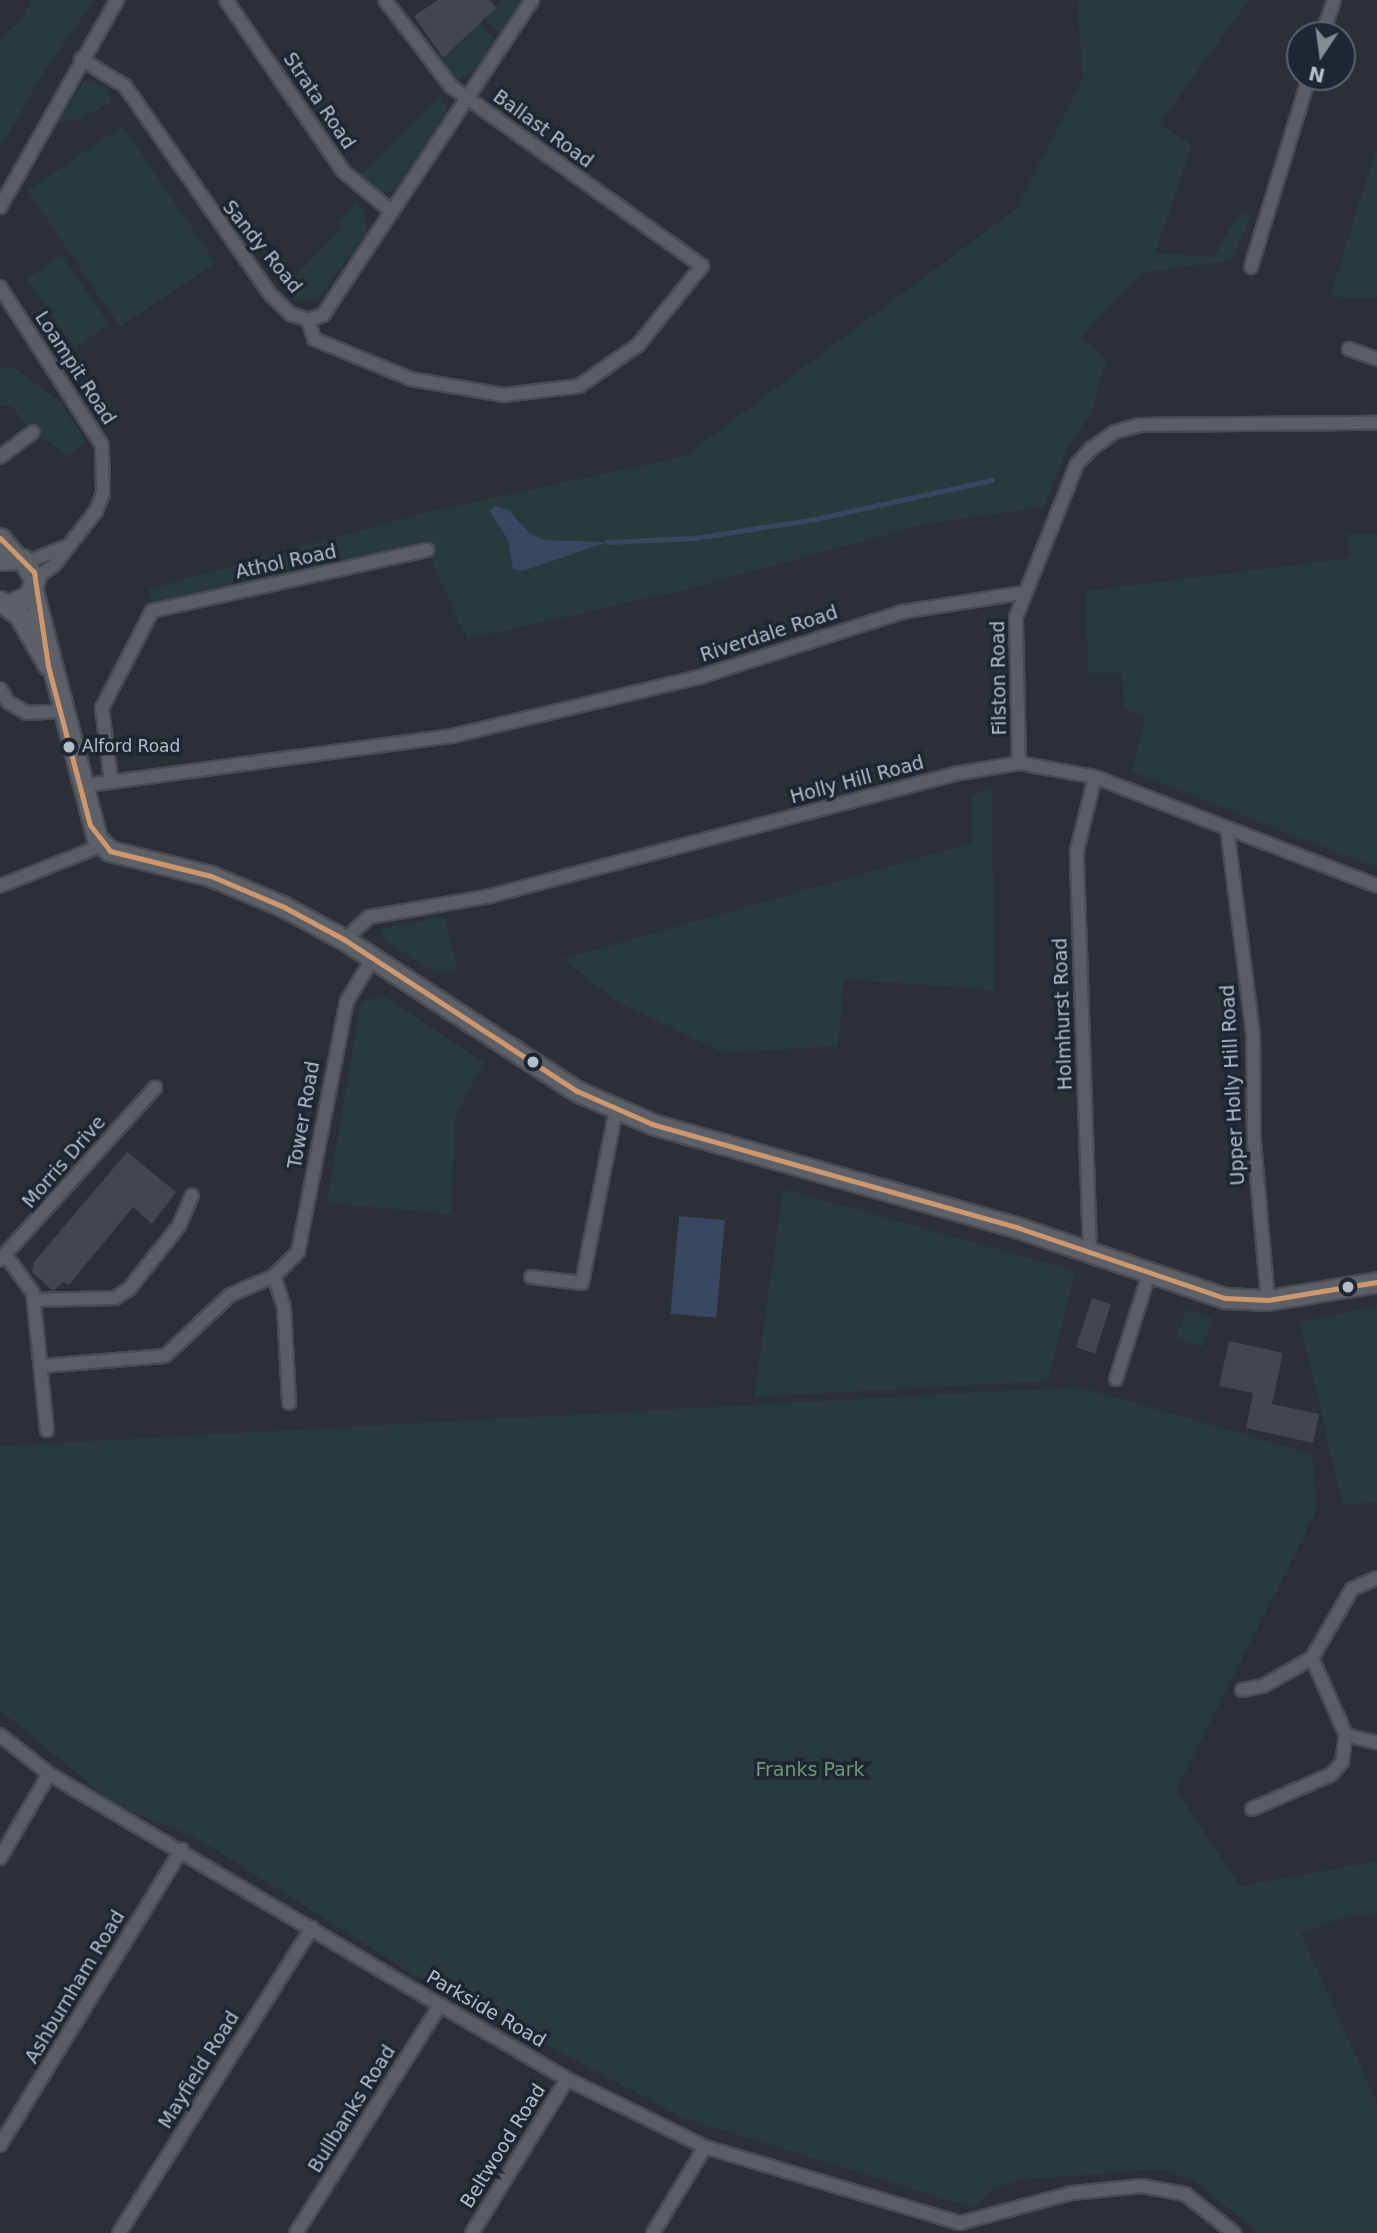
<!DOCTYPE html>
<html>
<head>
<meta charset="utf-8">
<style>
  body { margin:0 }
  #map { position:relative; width:1377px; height:2233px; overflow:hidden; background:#2b3037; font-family:"DejaVu Sans",sans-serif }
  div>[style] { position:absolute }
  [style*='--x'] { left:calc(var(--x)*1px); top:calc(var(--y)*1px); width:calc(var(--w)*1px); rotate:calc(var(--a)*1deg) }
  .green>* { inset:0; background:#283a3d; transform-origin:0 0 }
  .water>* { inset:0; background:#394860; transform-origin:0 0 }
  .stream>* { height:4.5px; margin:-2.25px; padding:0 2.25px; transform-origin:2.25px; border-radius:2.25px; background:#394860 }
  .building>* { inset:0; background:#42464d; transform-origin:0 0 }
  .roads { filter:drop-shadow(2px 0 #484c52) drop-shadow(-2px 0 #484c52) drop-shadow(0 2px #484c52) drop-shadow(0 -2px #484c52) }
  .minor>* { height:12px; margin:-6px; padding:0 6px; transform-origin:6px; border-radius:6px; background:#5b5e65 }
  .primary>* { height:19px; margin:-9.5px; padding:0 9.5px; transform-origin:9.5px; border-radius:9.5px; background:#5d6167 }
  .bus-1>* { height:5px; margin:-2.5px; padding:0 2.5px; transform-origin:2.5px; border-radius:2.5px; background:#cd976f }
  .dots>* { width:19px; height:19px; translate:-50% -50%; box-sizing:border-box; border:4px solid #1e2632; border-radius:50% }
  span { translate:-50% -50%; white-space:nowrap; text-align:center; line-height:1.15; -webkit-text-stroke:7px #1e2632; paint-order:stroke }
  .bus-label { font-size:17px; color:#b5bcc8 }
  .left { translate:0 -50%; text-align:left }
  .street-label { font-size:19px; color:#b5bcc8 }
  .park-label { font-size:19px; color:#6d9878 }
  .north { position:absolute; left:1286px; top:21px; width:70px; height:70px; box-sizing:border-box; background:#1e2632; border:2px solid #5a626e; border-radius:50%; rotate:193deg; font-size:19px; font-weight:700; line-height:28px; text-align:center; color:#b5bcc8 }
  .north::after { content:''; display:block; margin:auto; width:24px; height:32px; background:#858b95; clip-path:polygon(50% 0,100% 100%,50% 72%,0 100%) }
</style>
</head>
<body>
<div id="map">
  <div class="green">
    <div style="clip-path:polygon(32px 0,94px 0,41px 77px,0 149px,0 38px,23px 18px)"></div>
    <div style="clip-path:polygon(500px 0,522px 0,501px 35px,485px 18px)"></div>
    <div style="clip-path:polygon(1077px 0,1249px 0,1159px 124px,1192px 145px,1155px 253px,1214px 257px,1240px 211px,1251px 216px,1232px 260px,1141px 273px,1081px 337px,1107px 359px,1091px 413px,1067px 449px,1044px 507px,925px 524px,684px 590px,467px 639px,427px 550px,152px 611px,149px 589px,424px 513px,685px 456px,1017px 208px,1083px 78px)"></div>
    <div style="clip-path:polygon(480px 23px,497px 41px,477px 71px,458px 78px,440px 61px)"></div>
    <div style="clip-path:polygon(84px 80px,108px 88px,111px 102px,80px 119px,59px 122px)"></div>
    <div style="clip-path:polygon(441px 94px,447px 112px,394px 191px,384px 194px,360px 176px)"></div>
    <div style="left:123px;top:126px;width:165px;height:115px;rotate:56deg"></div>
    <div style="clip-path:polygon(1377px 146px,1377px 298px,1330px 297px)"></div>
    <div style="clip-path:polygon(356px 203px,365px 211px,366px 234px,318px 299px,294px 301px,283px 289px,334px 237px,341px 226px,337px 222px)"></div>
    <div style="left:61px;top:255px;width:84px;height:42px;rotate:55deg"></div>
    <div style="clip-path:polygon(0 367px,15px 368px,60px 402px,86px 442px,67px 455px,30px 429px,11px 406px,0 405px)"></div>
    <div style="clip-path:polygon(1347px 534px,1377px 534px,1377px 868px,1132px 772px,1145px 717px,1124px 709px,1122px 673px,1088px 673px,1086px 591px,1349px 558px)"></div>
    <div style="clip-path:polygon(992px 788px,994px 990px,844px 979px,838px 1046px,724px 1053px,616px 1001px,563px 959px,972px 843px,971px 796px)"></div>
    <div style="clip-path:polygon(444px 917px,458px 970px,437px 974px,384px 939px,382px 930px,393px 926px)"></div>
    <div style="clip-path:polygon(383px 996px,484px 1062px,455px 1117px,451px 1214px,327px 1203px,361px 1002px)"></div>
    <div style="clip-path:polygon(783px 1189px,1076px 1271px,1048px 1381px,754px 1397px)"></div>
    <div style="clip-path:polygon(1377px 1306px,1377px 1502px,1343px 1505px,1300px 1322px)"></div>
    <div style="left:1187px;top:1309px;width:28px;height:30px;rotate:21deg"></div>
    <div style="clip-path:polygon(1079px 1387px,1312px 1454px,1317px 1509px,1176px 1790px,1240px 1886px,1377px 1861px,1377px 1915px,1343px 1917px,1301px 1934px,1377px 2103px,1377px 2233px,1259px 2233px,1196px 2182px,1162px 2169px,1018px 2180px,988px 2192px,974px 2208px,684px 2118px,411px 1973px,197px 1838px,117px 1806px,0 1710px,0 1446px)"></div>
  </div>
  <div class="water">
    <div style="clip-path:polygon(495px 506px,509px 510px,530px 534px,545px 540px,607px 542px,523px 571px,513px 569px,508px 540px,490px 511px)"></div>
    <div style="left:679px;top:1216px;width:46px;height:98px;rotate:5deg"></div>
  </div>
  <div class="stream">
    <div style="--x:607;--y:542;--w:88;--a:-2.6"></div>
    <div style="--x:695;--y:538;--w:121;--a:-9"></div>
    <div style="--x:815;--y:519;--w:181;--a:-12.4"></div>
  </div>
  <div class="building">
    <div style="clip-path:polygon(438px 0,490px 0,496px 8px,443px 58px,414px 16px)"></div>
    <div style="clip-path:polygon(127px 1152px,176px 1192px,152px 1224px,133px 1207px,69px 1285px,63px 1282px,53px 1291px,32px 1272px,34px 1262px)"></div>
    <div style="left:1092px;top:1298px;width:20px;height:52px;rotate:18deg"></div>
    <div style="clip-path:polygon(1229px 1341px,1283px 1353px,1272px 1404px,1319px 1414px,1313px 1443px,1246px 1428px,1253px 1393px,1219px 1386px)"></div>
  </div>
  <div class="roads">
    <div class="minor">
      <div style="--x:226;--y:0;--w:207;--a:55.6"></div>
      <div style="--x:343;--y:171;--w:64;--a:39.9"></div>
      <div style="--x:1322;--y:35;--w:37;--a:-71"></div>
      <div style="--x:81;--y:59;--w:52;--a:31.5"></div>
      <div style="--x:125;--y:86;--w:255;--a:55.1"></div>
      <div style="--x:271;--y:295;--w:28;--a:44"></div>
      <div style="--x:291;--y:314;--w:18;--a:19"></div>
      <div style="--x:0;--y:207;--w:238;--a:-60.5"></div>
      <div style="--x:1251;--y:267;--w:199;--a:-73"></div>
      <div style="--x:0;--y:287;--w:188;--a:57.2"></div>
      <div style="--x:102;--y:445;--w:48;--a:88.8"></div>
      <div style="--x:103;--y:493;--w:19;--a:111"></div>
      <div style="--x:96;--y:511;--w:68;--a:127.9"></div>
      <div style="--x:54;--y:565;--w:24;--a:144"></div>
      <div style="--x:308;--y:320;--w:20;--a:72"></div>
      <div style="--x:314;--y:339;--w:105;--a:22.4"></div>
      <div style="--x:411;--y:379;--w:94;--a:9.8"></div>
      <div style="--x:504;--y:395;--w:76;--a:-6.8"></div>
      <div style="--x:579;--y:386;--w:72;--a:-34.8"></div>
      <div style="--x:638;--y:345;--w:102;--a:-51"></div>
      <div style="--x:702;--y:266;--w:309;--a:-144.4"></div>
      <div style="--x:451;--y:86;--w:108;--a:-127.5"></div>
      <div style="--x:308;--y:320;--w:16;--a:-18"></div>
      <div style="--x:323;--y:315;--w:378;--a:-56.4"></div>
      <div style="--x:1349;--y:349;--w:30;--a:20"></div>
      <div style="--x:0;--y:457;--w:41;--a:-37.1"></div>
      <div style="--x:27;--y:562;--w:41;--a:-21.5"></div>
      <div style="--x:0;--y:689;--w:15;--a:58"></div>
      <div style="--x:8;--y:702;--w:22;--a:30"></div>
      <div style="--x:27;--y:713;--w:33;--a:-3"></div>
      <div style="--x:1019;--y:763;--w:146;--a:-91.2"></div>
      <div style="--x:1016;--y:617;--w:165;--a:-68.3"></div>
      <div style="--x:1077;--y:464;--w:22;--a:-47"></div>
      <div style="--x:1092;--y:448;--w:28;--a:-35"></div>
      <div style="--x:1115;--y:432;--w:25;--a:-16"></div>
      <div style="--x:1139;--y:425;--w:238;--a:-0.5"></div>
      <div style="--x:111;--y:781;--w:74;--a:-97"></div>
      <div style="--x:102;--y:708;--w:109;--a:-62.7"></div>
      <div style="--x:152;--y:611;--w:282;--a:-12.5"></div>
      <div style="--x:81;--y:786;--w:374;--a:-7.7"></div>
      <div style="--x:452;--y:736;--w:258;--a:-13.4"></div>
      <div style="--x:703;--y:676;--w:209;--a:-17.8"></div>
      <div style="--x:902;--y:612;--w:121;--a:-9"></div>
      <div style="--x:1227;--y:828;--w:209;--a:82.8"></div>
      <div style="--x:1253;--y:1035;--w:106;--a:89.5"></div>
      <div style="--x:1254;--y:1141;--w:160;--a:85"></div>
      <div style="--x:0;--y:886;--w:111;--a:-21.7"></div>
      <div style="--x:345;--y:940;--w:33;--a:-44"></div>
      <div style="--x:369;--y:917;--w:123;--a:-9.8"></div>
      <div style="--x:490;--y:896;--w:480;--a:-14.7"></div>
      <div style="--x:954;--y:774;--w:66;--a:-9.6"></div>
      <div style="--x:1019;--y:763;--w:77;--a:10.4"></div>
      <div style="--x:1095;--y:777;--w:302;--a:21.1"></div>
      <div style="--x:1090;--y:1252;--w:402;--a:-91.9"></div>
      <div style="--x:1077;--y:850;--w:75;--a:-76.1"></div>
      <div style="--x:7;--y:1257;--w:44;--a:54.2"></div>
      <div style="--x:33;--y:1293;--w:138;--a:84.2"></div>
      <div style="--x:0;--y:1260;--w:232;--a:-48"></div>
      <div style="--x:274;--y:1276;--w:32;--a:72"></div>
      <div style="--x:284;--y:1306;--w:97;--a:87"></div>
      <div style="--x:531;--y:1277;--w:51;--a:6.7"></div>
      <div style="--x:582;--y:1283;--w:176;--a:-78.9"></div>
      <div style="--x:34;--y:1300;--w:81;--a:-1.4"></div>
      <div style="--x:115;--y:1298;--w:17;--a:-33"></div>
      <div style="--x:129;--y:1289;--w:80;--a:-51.6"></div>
      <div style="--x:179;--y:1226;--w:33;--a:-67"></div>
      <div style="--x:41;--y:1366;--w:124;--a:-4.6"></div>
      <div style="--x:165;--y:1356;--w:89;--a:-43.2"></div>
      <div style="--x:230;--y:1295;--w:48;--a:-23.4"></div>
      <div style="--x:274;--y:1276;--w:34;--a:-45"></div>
      <div style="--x:298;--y:1252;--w:256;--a:-79"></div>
      <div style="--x:347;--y:1001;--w:50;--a:-58.8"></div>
      <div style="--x:1116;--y:1379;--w:110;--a:-72.6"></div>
      <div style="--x:1242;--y:1690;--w:21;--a:-11"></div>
      <div style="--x:1263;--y:1686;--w:56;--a:-29.7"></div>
      <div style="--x:0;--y:1735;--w:63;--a:38.5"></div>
      <div style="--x:49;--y:1774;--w:454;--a:30.6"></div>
      <div style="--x:440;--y:2005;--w:147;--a:30.2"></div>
      <div style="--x:567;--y:2079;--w:154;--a:26.2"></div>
      <div style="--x:705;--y:2147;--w:266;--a:16.6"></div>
      <div style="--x:960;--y:2223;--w:116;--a:-15"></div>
      <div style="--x:1072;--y:2193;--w:70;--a:-5.7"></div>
      <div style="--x:1142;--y:2186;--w:44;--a:10.5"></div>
      <div style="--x:1185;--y:2194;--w:63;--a:38.5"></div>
      <div style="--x:1346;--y:1735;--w:32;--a:14"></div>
      <div style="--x:1252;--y:1809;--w:87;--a:-23.6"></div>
      <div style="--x:1332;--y:1774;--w:16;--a:-50"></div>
      <div style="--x:1342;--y:1762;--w:27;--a:-82"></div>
      <div style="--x:1346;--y:1735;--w:84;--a:-113.8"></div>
      <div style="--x:1312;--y:1658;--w:80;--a:-59.9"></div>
      <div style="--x:1352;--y:1589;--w:27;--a:-24"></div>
      <div style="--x:0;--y:1858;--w:97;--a:-59.7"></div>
      <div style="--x:0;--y:2145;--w:347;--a:-58.4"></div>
      <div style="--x:119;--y:2233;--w:361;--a:-57.7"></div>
      <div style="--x:296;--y:2233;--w:270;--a:-57.7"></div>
      <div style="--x:472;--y:2233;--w:181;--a:-58.3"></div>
      <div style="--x:653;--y:2233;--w:100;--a:-58.8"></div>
    </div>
    <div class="primary">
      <div style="--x:0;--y:538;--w:25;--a:50"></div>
      <div style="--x:0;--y:560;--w:22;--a:-3"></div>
      <div style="--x:22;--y:559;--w:24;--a:57"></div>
      <div style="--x:35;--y:579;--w:18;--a:109"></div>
      <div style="--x:29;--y:596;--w:24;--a:158"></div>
      <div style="--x:33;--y:591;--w:256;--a:75.5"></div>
      <div style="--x:97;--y:839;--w:18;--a:43"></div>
      <div style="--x:110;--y:851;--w:104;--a:13.9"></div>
      <div style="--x:211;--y:876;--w:79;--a:23"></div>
      <div style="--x:284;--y:907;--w:69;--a:28.4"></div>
      <div style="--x:345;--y:940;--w:277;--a:33.1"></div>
      <div style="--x:577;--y:1091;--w:82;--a:23.7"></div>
      <div style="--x:652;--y:1124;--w:381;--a:15.8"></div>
      <div style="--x:1019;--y:1228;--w:218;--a:18.8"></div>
      <div style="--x:1225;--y:1298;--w:43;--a:2.7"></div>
      <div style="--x:1268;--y:1300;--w:110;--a:-9.4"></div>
      <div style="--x:0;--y:601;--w:24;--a:36"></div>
      <div style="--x:19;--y:615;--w:58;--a:59.9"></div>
    </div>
  </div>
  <div class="bus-1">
    <div style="--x:0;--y:538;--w:48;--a:45"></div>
    <div style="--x:34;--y:572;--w:95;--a:81.5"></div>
    <div style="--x:48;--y:666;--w:164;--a:75.2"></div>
    <div style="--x:90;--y:825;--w:33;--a:52"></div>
    <div style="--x:110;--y:851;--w:104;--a:13.9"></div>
    <div style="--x:211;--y:876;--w:79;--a:23"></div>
    <div style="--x:284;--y:907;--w:69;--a:28.4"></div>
    <div style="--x:345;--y:940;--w:277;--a:33.1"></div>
    <div style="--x:577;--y:1091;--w:82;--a:23.7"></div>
    <div style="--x:652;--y:1124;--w:381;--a:15.8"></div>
    <div style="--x:1019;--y:1228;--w:218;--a:18.8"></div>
    <div style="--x:1225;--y:1298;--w:43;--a:2.7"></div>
    <div style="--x:1268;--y:1300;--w:110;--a:-9.4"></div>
  </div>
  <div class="dots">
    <div style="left:69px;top:747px;background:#b5bcc8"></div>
    <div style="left:533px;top:1062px;background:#b5bcc8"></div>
    <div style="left:1348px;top:1287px;background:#b5bcc8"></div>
  </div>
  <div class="bus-label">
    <span class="left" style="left:82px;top:747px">Alford Road</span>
  </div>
  <div class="street-label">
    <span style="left:319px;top:101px;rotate:56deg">Strata Road</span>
    <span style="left:543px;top:129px;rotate:36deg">Ballast Road</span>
    <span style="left:262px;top:247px;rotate:51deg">Sandy Road</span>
    <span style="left:75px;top:368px;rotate:57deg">Loampit Road</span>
    <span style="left:286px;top:562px;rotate:-12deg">Athol Road</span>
    <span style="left:769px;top:634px;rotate:-18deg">Riverdale Road</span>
    <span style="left:999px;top:678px;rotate:-91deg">Filston Road</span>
    <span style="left:857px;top:780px;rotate:-15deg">Holly Hill Road</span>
    <span style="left:1063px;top:1014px;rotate:-92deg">Holmhurst Road</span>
    <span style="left:1233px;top:1085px;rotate:-93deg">Upper Holly Hill Road</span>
    <span style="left:304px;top:1115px;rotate:-80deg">Tower Road</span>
    <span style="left:64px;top:1162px;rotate:-49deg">Morris Drive</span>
    <span style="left:75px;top:1987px;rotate:-59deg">Ashburnham Road</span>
    <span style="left:486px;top:2009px;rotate:30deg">Parkside Road</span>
    <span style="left:199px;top:2070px;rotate:-58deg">Mayfield Road</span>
    <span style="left:352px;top:2109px;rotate:-58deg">Bullbanks Road</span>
    <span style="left:503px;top:2146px;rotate:-58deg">Beltwood Road</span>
  </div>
  <div class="park-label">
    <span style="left:810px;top:1770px">Franks Park</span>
  </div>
  <div class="north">N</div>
</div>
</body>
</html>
